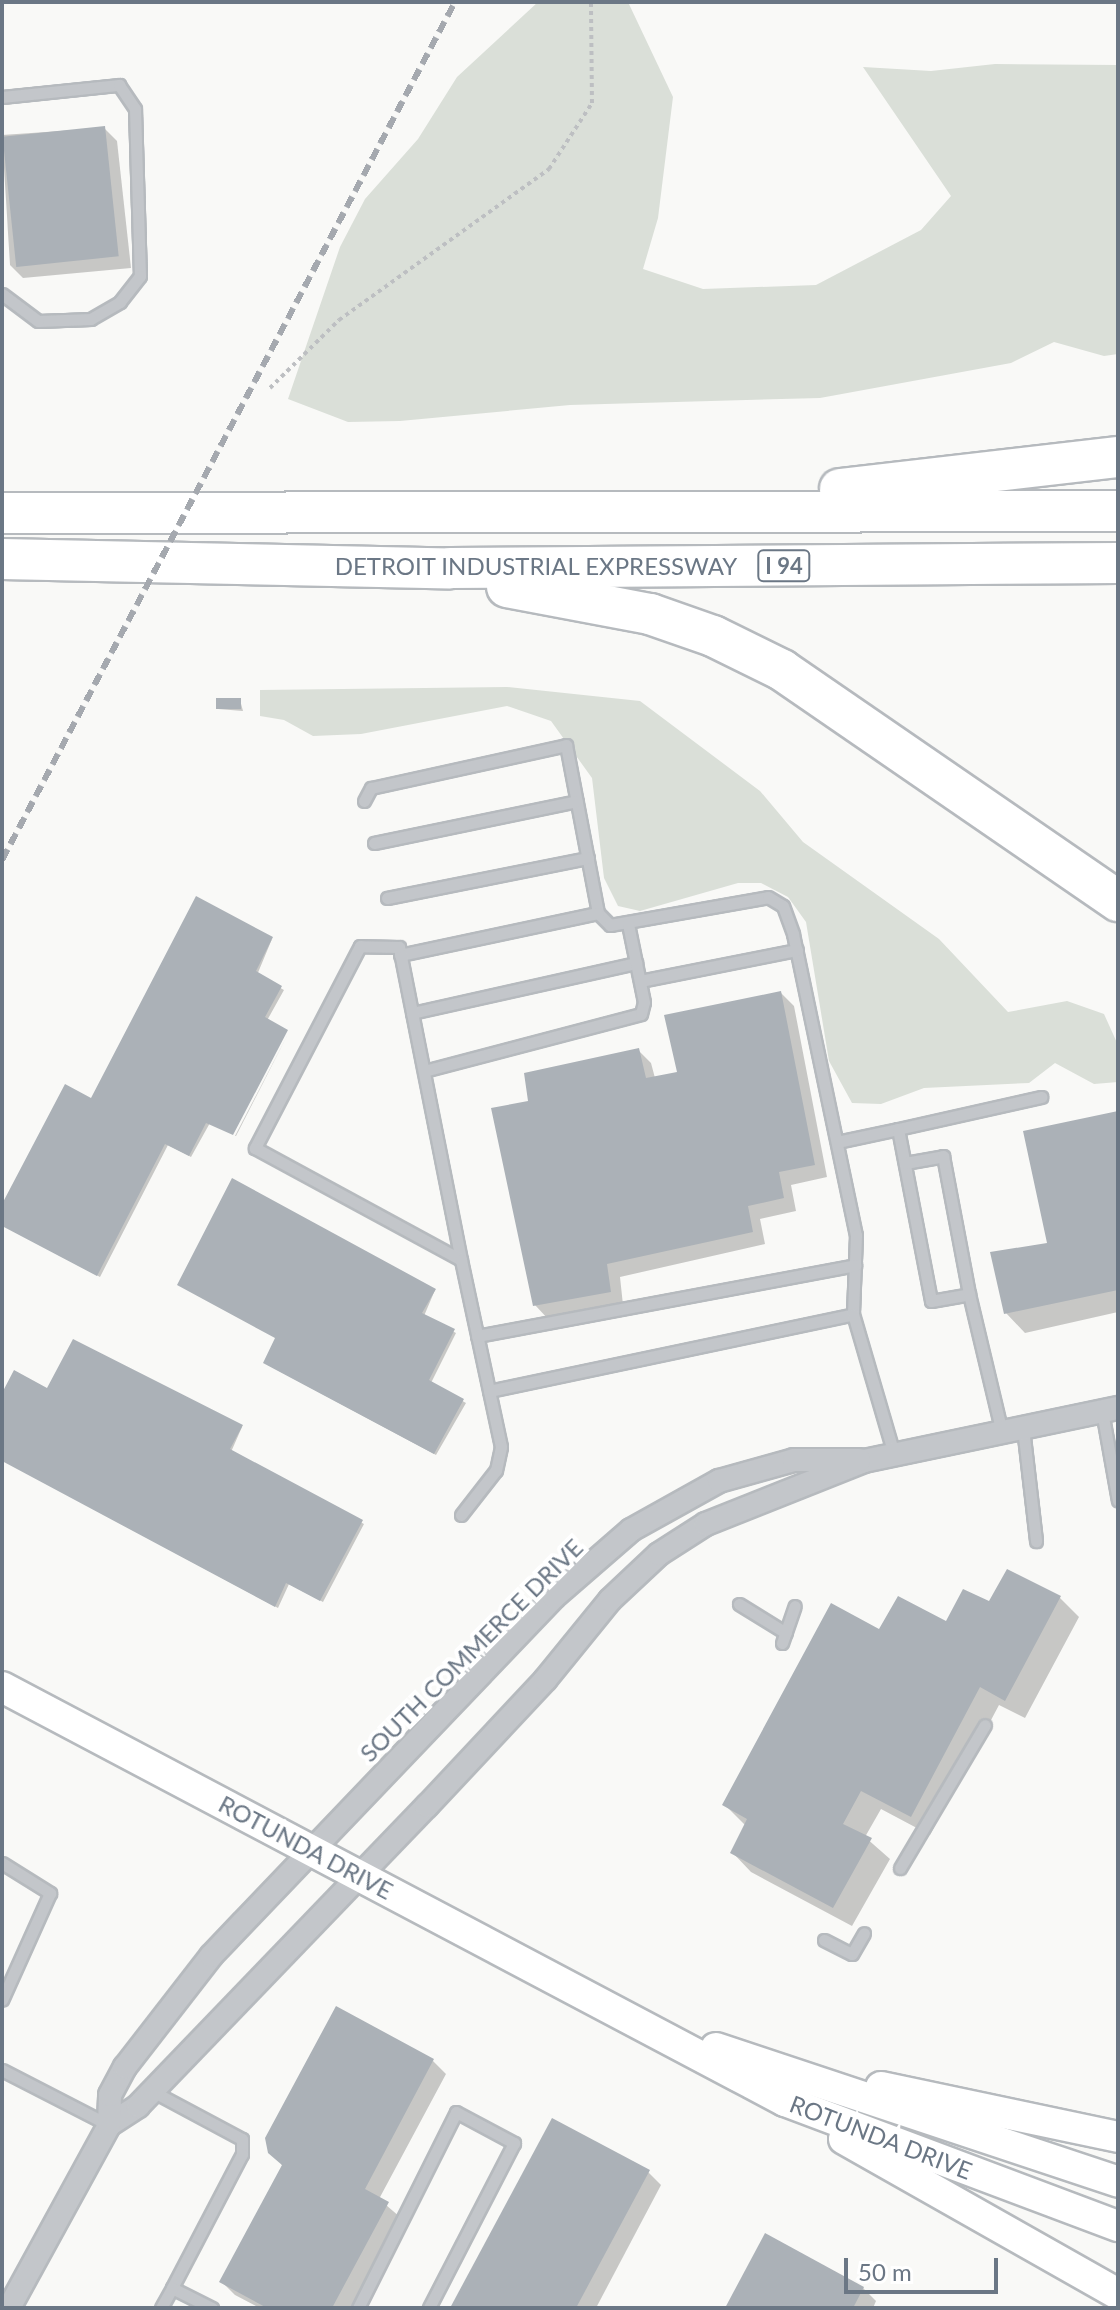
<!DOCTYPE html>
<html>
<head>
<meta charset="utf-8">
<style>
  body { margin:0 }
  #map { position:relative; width:1120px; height:2310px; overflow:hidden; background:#f9f9f7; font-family:Lato,sans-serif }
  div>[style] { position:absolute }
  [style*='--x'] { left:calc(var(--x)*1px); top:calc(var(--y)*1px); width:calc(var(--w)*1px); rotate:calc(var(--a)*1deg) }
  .green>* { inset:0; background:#dadfd8 }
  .shadow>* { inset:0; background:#0003 }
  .building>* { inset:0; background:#abb1b7; transform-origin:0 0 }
  .path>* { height:4px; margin-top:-2px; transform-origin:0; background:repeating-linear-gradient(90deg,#bdbfc2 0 4px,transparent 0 8px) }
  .roads { filter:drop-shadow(2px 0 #b6babe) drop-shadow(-2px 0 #b6babe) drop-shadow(0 2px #b6babe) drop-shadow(0 -2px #b6babe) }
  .lane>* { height:11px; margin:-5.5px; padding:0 5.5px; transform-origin:5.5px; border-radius:5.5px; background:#c3c6ca }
  .street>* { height:22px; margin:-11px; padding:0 11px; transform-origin:11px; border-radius:11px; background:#c3c6ca }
  .secondary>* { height:30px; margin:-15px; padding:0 15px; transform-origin:15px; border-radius:15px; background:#fff }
  .highway>* { height:40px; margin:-20px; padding:0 20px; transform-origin:20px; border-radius:20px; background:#fff }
  .rail>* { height:6px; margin-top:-3px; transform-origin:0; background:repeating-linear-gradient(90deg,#a5a9af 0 12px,transparent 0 18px) }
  span { translate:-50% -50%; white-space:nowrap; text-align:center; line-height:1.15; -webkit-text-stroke:8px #fff; paint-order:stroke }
  .shield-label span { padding:2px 6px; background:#fff; border:2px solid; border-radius:6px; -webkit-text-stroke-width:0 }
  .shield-label { font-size:22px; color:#6b7785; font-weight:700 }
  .street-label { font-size:24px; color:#6b7785 }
  .frame { position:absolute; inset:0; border:4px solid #6b7785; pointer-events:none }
  .scale { position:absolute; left:844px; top:2258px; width:154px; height:36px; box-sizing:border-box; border:4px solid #6b7785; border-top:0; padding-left:10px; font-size:24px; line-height:28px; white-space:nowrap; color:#6b7785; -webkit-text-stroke:6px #fff; paint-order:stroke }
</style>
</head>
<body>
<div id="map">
  <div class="green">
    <div style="clip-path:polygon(538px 2px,628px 2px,673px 97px,658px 218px,643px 269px,703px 289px,816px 285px,921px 230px,951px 196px,863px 67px,931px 71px,995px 64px,1118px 65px,1118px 354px,1104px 356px,1054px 342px,1011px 363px,820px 398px,570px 405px,400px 421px,348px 422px,288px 399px,340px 247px,365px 199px,418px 139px,457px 77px)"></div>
    <div style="clip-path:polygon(507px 687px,640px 701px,760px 791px,803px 842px,939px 939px,1008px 1012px,1067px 1001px,1104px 1014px,1118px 1045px,1118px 1082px,1094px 1084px,1055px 1063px,1029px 1083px,924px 1088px,881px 1104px,852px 1103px,829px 1061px,806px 922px,788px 897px,761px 883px,738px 883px,640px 911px,618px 906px,604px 878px,592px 778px,551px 721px,507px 706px,361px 734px,313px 736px,284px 720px,260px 716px,260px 690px)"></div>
  </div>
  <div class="shadow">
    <div style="clip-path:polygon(104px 128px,117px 141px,131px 268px,23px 278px,10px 265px,2px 135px)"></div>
    <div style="clip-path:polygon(240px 700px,243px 711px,218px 709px)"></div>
    <div style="clip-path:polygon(272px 939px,257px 975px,284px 990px,191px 1157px,168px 1145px,100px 1277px,2px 1225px,2px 1208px)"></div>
    <div style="clip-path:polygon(781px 993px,794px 1006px,827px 1177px,791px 1185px,796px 1211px,760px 1219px,765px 1244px,620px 1277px,623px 1305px,548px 1319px,535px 1305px,530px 1103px,638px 1050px,651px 1063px,655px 1078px,679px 1074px)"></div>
    <div style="clip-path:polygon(288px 1034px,236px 1136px,235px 1136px)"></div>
    <div style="clip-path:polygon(1118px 1113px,1118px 1312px,1025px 1333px,1006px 1313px,1050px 1245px)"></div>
    <div style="clip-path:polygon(179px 1285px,435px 1290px,424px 1316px,456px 1333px,431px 1383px,466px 1403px,436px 1455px,268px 1365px,277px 1338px)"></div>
    <div style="clip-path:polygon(48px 1391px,242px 1427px,231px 1452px,364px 1524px,323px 1602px,289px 1584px,278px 1608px,2px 1460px,2px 1397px)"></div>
    <div style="clip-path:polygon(1008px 1571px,1060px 1598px,1079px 1617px,1025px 1718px,999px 1705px,930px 1835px,881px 1809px,865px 1837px,890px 1859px,852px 1926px,751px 1872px,732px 1852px,746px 1826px,725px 1805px,880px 1631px,947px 1624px,990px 1603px)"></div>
    <div style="clip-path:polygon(433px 2061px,446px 2074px,379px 2199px,400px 2217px,351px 2308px,260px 2308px,235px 2295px,222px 2282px,283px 2167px,267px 2138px)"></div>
    <div style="clip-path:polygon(648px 2172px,661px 2185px,596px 2308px,453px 2308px)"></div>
    <div style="clip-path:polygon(863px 2288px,876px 2301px,873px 2308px,728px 2308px)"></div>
  </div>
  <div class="building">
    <div style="left:105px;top:126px;width:131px;height:103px;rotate:84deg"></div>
    <div style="left:216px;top:698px;width:25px;height:11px"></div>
    <div style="clip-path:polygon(196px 896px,273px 937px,256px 971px,282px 986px,265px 1017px,288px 1030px,233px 1135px,206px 1123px,189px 1156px,165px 1144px,97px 1276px,2px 1226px,2px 1204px,65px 1084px,91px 1098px)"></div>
    <div style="clip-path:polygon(781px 991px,815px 1165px,779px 1172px,784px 1198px,748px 1206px,753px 1232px,607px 1264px,611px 1292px,533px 1306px,491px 1108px,528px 1101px,524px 1073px,639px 1048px,646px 1078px,677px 1072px,664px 1015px)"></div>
    <div style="clip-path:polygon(1118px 1111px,1118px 1290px,1004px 1314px,990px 1252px,1047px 1243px,1023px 1131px)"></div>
    <div style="clip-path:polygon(232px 1178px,436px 1289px,422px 1313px,455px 1329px,429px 1380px,464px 1399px,434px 1454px,263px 1363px,275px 1338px,177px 1285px)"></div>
    <div style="clip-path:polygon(73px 1339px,243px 1425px,230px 1449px,363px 1520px,320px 1601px,286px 1583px,275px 1607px,2px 1461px,2px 1393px,14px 1370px,47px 1388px)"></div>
    <div style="clip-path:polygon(1007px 1569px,1061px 1596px,1005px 1701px,980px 1687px,911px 1817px,861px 1791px,843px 1824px,872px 1838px,833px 1908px,730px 1853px,747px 1819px,722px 1805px,831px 1603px,879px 1629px,898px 1596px,946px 1621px,963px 1589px,989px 1601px)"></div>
    <div style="clip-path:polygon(336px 2006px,434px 2059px,365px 2189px,389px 2202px,332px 2308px,267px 2308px,219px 2282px,282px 2165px,268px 2153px,265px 2138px)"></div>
    <div style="clip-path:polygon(552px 2118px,650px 2170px,576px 2308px,450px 2308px)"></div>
    <div style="clip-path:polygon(765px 2233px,864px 2287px,853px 2308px,725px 2308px)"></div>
  </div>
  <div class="path">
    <div style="--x:270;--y:388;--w:97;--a:-44.6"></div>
    <div style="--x:339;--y:320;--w:259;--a:-35.7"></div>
    <div style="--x:549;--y:169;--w:79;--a:-56.9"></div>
    <div style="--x:592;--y:103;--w:101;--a:-90.6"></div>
  </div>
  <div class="roads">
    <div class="lane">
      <div style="--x:2;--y:97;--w:118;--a:-5.9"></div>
      <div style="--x:119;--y:85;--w:29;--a:56"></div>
      <div style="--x:135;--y:109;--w:167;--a:88.3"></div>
      <div style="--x:140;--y:276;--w:33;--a:128"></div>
      <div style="--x:120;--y:302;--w:34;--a:150"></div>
      <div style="--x:91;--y:319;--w:53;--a:177.8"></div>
      <div style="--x:38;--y:321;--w:45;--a:-143.1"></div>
      <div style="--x:364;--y:801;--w:15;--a:-62"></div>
      <div style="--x:371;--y:788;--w:200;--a:-12.4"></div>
      <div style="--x:566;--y:745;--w:171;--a:79.2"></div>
      <div style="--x:598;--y:913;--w:17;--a:45"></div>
      <div style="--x:610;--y:925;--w:160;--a:-10"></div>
      <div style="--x:768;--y:897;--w:17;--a:31"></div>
      <div style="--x:783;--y:906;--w:30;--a:70"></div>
      <div style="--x:793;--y:934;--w:308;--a:78.2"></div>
      <div style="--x:856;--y:1235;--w:79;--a:92.2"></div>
      <div style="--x:374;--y:843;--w:207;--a:-11.7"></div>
      <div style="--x:387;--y:898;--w:205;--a:-11.3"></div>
      <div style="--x:400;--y:955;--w:202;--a:-12"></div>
      <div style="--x:640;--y:981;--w:160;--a:-11.2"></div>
      <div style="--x:412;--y:1013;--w:230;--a:-12.6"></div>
      <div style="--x:424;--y:1071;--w:224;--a:-14.7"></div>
      <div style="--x:641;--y:1014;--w:12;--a:-76"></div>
      <div style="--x:644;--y:1002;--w:80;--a:-101.6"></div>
      <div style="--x:898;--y:1129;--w:147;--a:-12.6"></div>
      <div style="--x:837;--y:1142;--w:62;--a:-12"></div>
      <div style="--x:898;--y:1129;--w:175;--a:79.1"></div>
      <div style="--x:931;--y:1301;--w:39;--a:-10"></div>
      <div style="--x:969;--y:1294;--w:142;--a:76.6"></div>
      <div style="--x:905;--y:1163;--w:39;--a:-10"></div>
      <div style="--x:943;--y:1156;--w:140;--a:79.3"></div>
      <div style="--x:461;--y:1260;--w:319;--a:-101.2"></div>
      <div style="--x:399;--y:947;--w:39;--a:-179"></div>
      <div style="--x:360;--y:946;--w:228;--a:117.5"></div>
      <div style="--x:255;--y:1148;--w:234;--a:28.5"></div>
      <div style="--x:461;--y:1260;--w:191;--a:77.9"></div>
      <div style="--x:501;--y:1447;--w:24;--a:102"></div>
      <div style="--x:496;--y:1470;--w:57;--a:127.9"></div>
      <div style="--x:477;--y:1336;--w:385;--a:-10.6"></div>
      <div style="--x:489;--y:1391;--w:372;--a:-11.9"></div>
      <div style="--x:853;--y:1314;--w:146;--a:73.7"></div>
      <div style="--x:1102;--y:1411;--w:91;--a:79.9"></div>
      <div style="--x:1023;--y:1428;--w:114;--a:83.4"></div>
      <div style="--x:739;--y:1604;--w:55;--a:31.7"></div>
      <div style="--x:782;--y:1643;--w:39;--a:-71"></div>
      <div style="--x:2;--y:1863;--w:57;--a:32"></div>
      <div style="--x:50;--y:1893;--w:117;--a:114.2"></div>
      <div style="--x:900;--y:1868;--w:166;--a:-59.3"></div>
      <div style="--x:824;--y:1940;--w:31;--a:27"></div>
      <div style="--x:852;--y:1954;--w:24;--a:-60"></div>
      <div style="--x:2;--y:2070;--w:120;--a:27.2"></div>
      <div style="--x:152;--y:2091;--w:102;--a:28.1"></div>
      <div style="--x:242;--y:2139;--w:15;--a:90"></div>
      <div style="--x:242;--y:2154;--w:151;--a:117.6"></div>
      <div style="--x:172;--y:2288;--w:45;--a:26.6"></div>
      <div style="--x:161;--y:2308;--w:23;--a:-61"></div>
      <div style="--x:358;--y:2308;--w:219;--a:-63.4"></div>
      <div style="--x:456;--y:2112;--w:66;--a:28.1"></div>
      <div style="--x:514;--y:2143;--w:186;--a:117.3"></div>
    </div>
    <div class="street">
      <div style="--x:109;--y:2125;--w:35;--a:-33"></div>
      <div style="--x:138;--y:2106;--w:417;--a:-46.1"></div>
      <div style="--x:427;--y:1806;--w:173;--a:-46.9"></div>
      <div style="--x:545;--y:1680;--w:103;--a:-50.9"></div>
      <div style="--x:610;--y:1600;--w:67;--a:-43.2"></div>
      <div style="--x:659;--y:1554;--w:56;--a:-32.6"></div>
      <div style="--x:706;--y:1524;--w:170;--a:-21.7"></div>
      <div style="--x:864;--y:1461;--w:259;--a:-11.8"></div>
      <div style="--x:9;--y:2308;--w:209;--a:-61.3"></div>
      <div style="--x:109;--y:2125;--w:30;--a:-88"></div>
      <div style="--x:110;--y:2095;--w:32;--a:-62"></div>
      <div style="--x:125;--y:2067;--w:140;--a:-52.2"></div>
      <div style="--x:211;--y:1956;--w:497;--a:-46.3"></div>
      <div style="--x:554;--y:1597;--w:102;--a:-41"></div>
      <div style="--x:631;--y:1530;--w:101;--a:-29.1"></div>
      <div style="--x:719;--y:1481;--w:78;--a:-15.6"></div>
      <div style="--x:794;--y:1460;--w:65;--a:0"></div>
    </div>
    <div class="secondary">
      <div style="--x:2;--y:1687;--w:886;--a:27.87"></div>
      <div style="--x:785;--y:2101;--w:356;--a:20.6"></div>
      <div style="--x:716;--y:2048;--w:424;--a:18.4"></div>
      <div style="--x:881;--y:2087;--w:242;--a:11.9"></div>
      <div style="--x:844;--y:2139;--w:315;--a:29.5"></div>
    </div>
    <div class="highway">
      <div style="--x:840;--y:489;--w:280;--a:-6.6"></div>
      <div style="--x:2;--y:513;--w:1116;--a:-0.1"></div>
      <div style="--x:2;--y:559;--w:448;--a:1.2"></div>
      <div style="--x:450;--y:568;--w:668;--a:-0.43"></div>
      <div style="--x:507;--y:587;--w:146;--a:10.7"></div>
      <div style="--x:650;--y:614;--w:67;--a:19.2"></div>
      <div style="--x:713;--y:636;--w:77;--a:26.2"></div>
      <div style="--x:782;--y:670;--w:408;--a:34.5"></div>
    </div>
  </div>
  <div class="rail">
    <div style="--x:2;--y:860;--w:970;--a:-62.17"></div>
  </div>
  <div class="shield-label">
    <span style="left:784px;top:566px">I 94</span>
  </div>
  <div class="street-label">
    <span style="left:536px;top:566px">DETROIT INDUSTRIAL EXPRESSWAY</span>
    <span style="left:471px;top:1650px;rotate:-45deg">SOUTH COMMERCE DRIVE</span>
    <span style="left:306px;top:1847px;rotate:28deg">ROTUNDA DRIVE</span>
    <span style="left:881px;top:2137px;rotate:21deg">ROTUNDA DRIVE</span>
  </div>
  <div class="frame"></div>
  <div class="scale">50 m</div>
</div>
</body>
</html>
